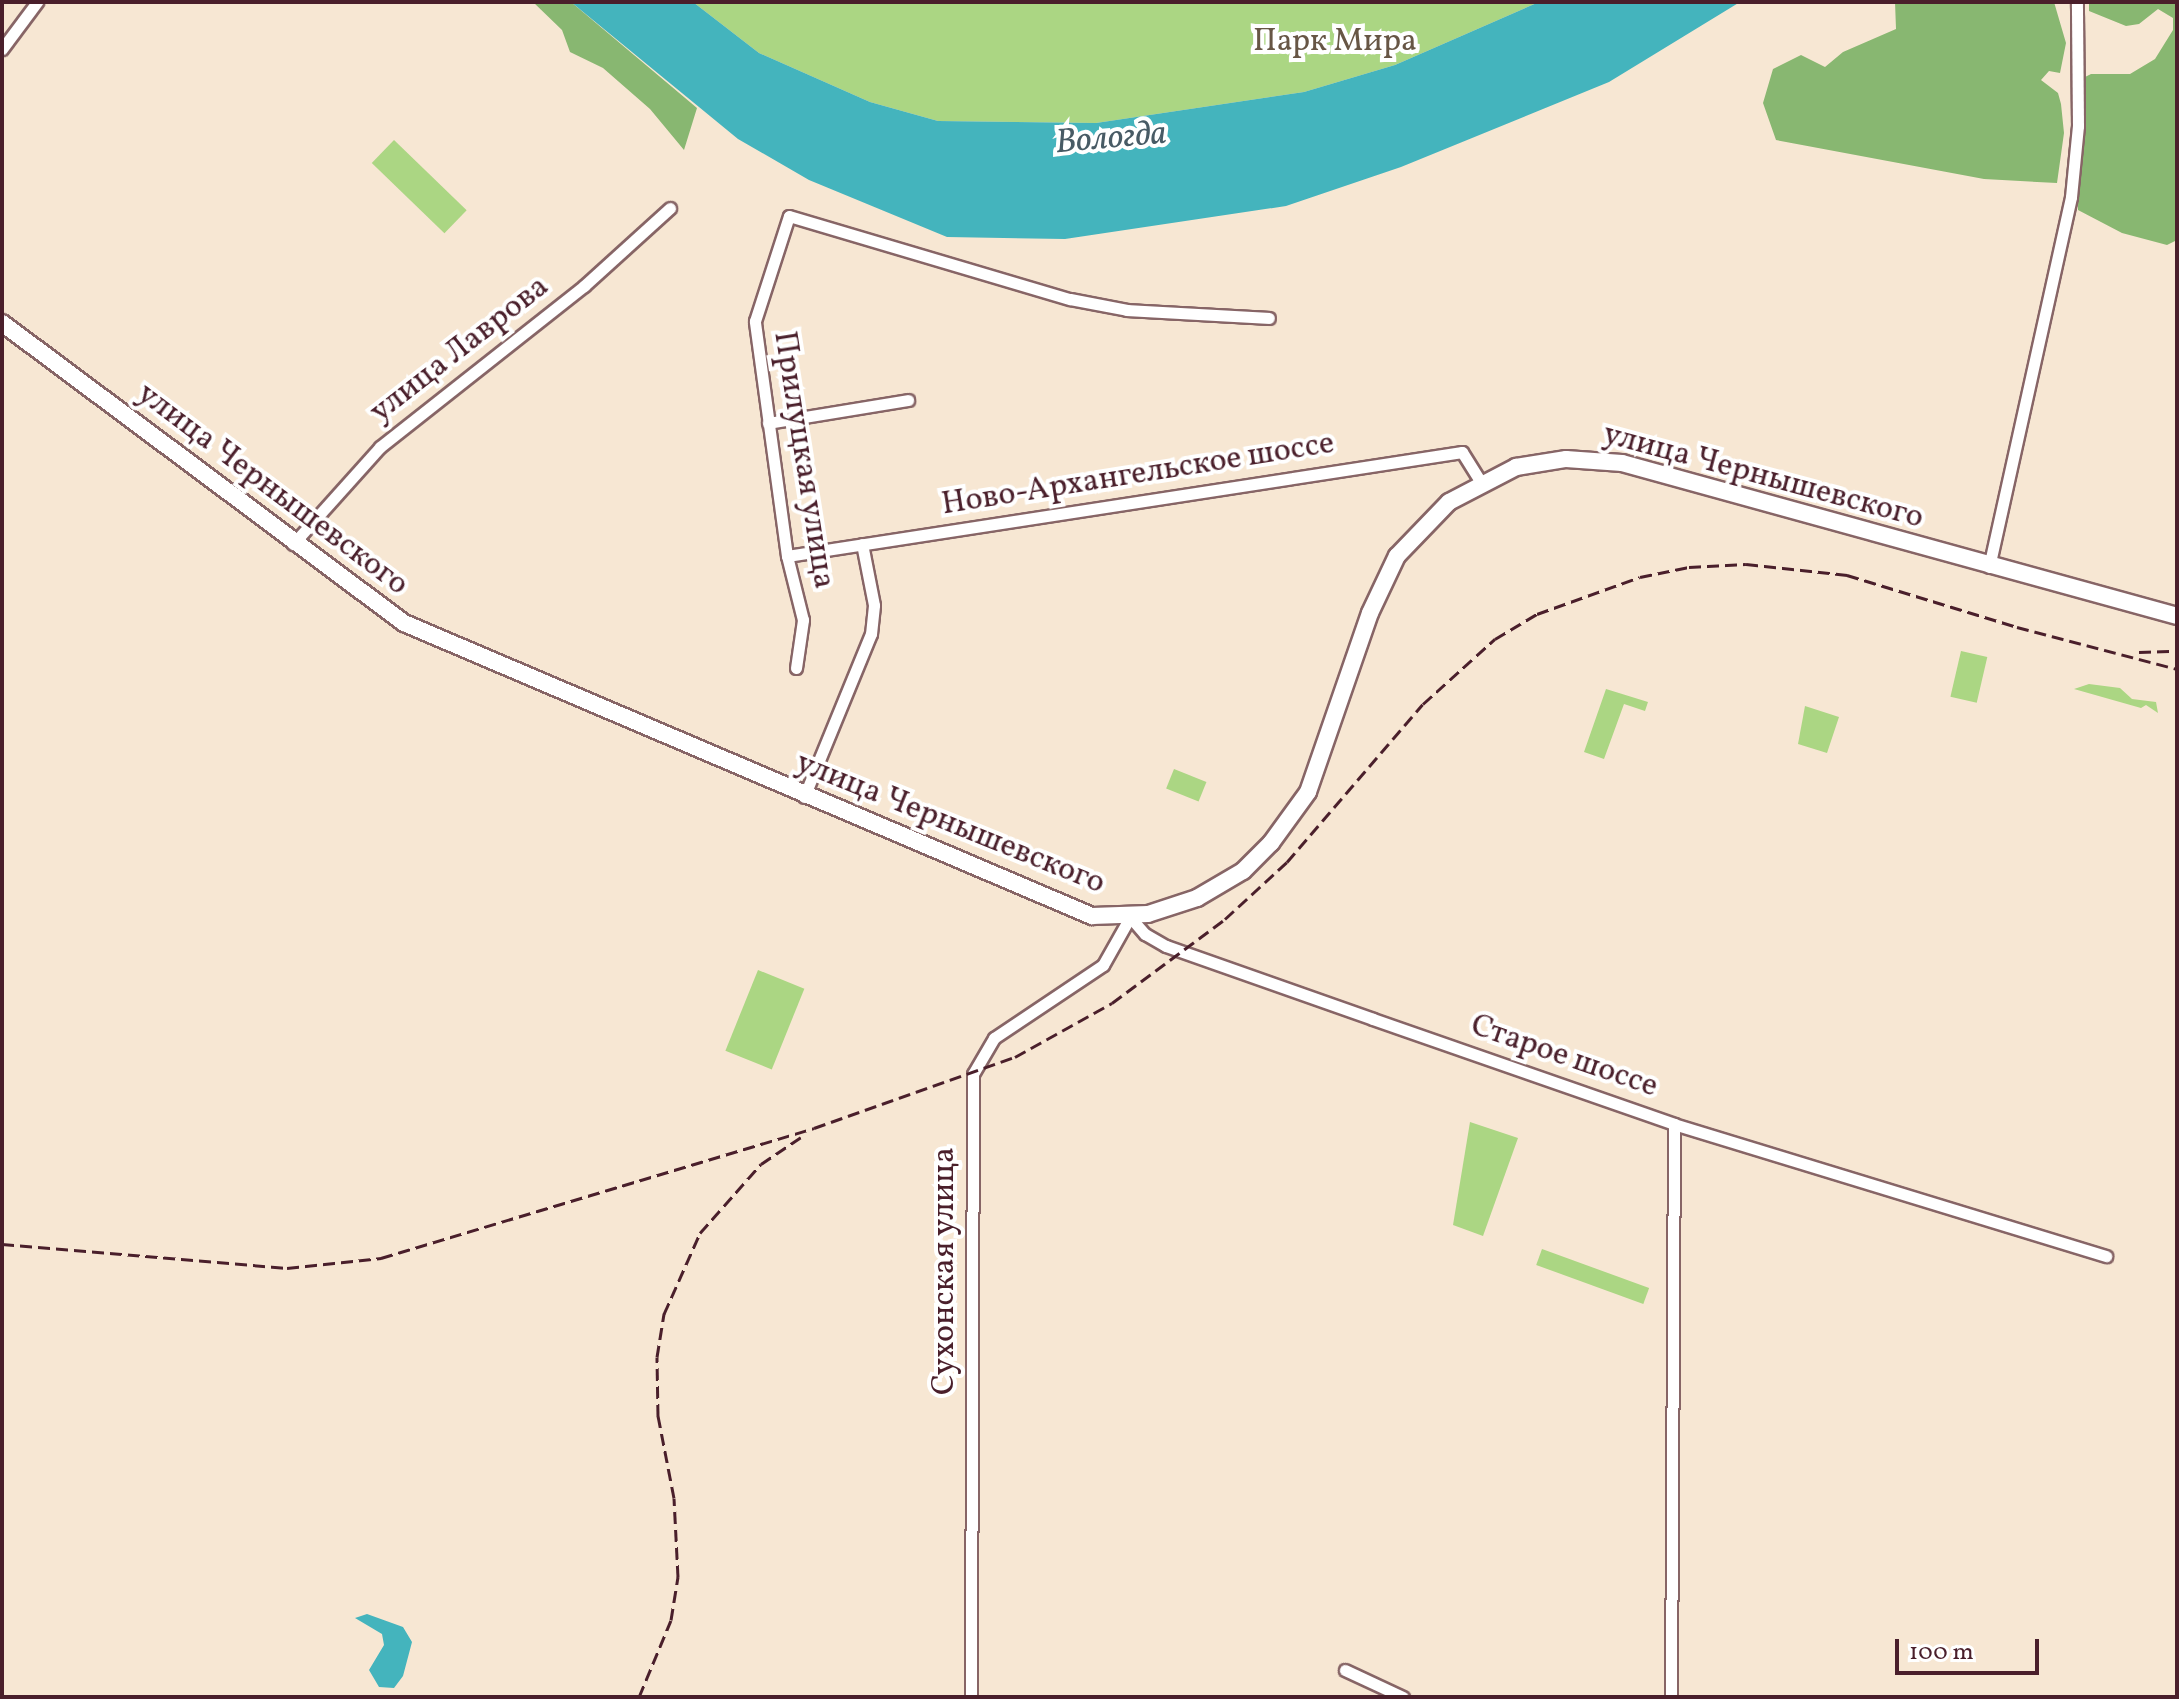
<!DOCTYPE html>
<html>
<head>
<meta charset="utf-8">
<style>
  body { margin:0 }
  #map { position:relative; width:2179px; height:1699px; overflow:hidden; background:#f7e7d3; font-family:Vollkorn,serif }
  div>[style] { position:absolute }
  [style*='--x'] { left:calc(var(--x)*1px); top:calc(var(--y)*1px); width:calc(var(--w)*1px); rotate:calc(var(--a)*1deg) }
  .green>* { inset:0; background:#abd683; transform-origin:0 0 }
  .forest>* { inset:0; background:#88b771 }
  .water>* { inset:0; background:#44b4bd }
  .roads { filter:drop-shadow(2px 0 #876566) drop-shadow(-2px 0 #876566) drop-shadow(0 2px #876566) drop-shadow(0 -2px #876566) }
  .minor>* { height:11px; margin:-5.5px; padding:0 5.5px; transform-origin:5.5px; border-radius:5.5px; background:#fff }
  .secondary>* { height:16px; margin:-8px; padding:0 8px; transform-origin:8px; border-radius:8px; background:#fff }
  .rail>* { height:3px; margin-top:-1.5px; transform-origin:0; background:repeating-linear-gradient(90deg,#4a1f2b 0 12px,transparent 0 18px) }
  span { translate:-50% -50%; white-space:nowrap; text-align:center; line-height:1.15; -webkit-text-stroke:8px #fff; paint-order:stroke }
  .park-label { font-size:32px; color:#675645 }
  .street-label { font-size:32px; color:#4a1f2b }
  .water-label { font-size:34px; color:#485b65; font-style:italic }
  .frame { position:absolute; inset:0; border:4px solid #4a1f2b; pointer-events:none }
  .scale { position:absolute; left:1895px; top:1639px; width:144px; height:36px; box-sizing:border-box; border:4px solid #4a1f2b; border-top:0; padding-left:10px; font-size:24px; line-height:28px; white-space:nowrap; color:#4a1f2b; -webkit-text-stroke:6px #fff; paint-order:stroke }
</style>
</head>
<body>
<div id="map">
  <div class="green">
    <div style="clip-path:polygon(693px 2px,1539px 2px,1395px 65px,1304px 92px,1096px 123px,938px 121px,870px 102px,759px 53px)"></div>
    <div style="left:394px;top:140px;width:101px;height:32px;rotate:44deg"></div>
    <div style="left:1961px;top:651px;width:27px;height:47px;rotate:13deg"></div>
    <div style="clip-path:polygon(2089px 684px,2120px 688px,2132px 699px,2156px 702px,2158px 713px,2146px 705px,2141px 708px,2074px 689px)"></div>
    <div style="clip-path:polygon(1606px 689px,1648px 702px,1645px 711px,1624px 704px,1604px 759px,1584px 752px)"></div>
    <div style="clip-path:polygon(1805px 706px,1839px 717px,1827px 753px,1798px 744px)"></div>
    <div style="left:1174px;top:769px;width:35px;height:21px;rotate:22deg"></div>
    <div style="left:758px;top:970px;width:50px;height:87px;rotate:22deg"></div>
    <div style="clip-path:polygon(1470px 1122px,1518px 1138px,1483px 1236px,1453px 1225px)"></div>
    <div style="left:1542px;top:1249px;width:114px;height:17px;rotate:20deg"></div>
  </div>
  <div class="forest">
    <div style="clip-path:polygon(533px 2px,571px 2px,697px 108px,684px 150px,650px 109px,603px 68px,570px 52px,562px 30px)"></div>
    <div style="clip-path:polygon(1895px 2px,2054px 2px,2066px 43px,2060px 73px,2049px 71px,2041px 80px,2058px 93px,2061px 104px,2064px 133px,2057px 183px,1984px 179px,1776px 140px,1763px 103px,1773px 69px,1801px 55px,1825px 67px,1843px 52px,1896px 29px)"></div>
    <div style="clip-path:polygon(2089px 2px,2177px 2px,2177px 240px,2167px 245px,2122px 233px,2078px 210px,2079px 80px,2091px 74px,2130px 74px,2155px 59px,2173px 30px,2173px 18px,2158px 9px,2139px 24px,2126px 26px,2089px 11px)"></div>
  </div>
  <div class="water">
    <div style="clip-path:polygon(571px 2px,693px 2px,759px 53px,870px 102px,938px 121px,1096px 123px,1304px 92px,1395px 65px,1539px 2px,1740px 2px,1609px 82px,1401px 167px,1286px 206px,1065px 239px,947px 237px,809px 180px,738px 139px)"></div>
    <div style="clip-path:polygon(367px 1614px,403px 1627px,412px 1642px,403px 1676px,394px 1688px,379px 1687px,369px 1670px,384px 1645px,382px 1634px,355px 1618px)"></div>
  </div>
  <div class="roads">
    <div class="minor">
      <div style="--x:2;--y:49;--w:59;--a:-53.3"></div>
      <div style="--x:768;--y:423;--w:142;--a:-9.3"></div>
      <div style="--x:293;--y:544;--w:130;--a:-48.1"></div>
      <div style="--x:380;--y:447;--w:260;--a:-38.3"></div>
      <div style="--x:584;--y:286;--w:116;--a:-42.2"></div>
      <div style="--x:787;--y:556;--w:683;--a:-8.76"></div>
      <div style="--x:1462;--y:452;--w:36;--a:58"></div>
      <div style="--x:1989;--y:567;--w:379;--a:-77.5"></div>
      <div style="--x:2071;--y:197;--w:71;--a:-84.4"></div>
      <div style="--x:2078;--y:126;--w:124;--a:-90.5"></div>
      <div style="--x:796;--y:668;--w:49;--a:-81.7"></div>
      <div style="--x:803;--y:620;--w:66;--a:-104"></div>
      <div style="--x:787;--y:556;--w:237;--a:-97.8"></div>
      <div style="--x:755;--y:321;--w:110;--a:-72.1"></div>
      <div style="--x:789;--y:216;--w:293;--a:16.5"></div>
      <div style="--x:1070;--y:299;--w:58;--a:10.9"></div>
      <div style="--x:1127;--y:310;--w:142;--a:3.2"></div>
      <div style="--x:804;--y:797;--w:176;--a:-67.7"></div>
      <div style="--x:871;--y:634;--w:29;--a:-84"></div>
      <div style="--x:874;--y:605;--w:62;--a:-101.1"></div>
      <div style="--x:1130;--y:917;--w:23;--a:49"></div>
      <div style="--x:1145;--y:934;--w:24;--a:30"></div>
      <div style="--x:1166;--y:946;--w:219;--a:19.4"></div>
      <div style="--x:1373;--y:1019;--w:319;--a:19.2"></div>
      <div style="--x:1674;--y:1124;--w:452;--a:17"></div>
      <div style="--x:1345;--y:1670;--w:64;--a:25"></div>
      <div style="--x:971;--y:1697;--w:623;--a:-89.82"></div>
      <div style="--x:973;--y:1074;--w:42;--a:-59.7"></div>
      <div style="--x:994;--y:1038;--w:131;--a:-33.8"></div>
      <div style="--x:1103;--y:965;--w:55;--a:-60.6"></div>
      <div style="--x:1671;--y:1697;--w:573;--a:-89.7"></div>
    </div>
    <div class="secondary">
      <div style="--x:2;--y:323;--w:502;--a:36.73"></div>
      <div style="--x:404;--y:623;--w:748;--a:23.07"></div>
      <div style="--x:1092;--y:916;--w:56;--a:-2"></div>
      <div style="--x:1148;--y:914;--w:52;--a:-18.1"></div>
      <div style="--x:1197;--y:898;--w:53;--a:-30.4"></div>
      <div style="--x:1243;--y:871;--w:40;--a:-45"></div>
      <div style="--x:1271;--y:843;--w:63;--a:-54"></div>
      <div style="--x:1308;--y:792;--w:189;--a:-70.9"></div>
      <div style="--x:1370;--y:613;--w:63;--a:-64.7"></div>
      <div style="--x:1397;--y:556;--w:75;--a:-46.1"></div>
      <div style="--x:1449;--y:502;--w:76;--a:-27.6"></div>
      <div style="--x:1516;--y:467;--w:51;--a:-9.1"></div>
      <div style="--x:1566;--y:459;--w:56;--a:4.1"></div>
      <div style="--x:1622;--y:463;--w:576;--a:15.41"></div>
    </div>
  </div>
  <div class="rail">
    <div style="--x:2139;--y:652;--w:38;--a:-2"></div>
    <div style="--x:2;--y:1244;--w:286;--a:4.8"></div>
    <div style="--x:287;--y:1268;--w:95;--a:-6.1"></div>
    <div style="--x:381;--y:1258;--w:452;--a:-16.7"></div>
    <div style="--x:814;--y:1128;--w:213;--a:-19.5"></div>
    <div style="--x:1015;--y:1057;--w:111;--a:-29.1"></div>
    <div style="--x:1112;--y:1003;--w:141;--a:-36.6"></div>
    <div style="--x:1225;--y:919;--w:84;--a:-42.6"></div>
    <div style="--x:1287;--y:862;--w:208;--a:-49.3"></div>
    <div style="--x:1423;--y:704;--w:97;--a:-42.1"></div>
    <div style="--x:1495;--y:639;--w:49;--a:-30.8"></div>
    <div style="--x:1537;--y:614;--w:109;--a:-19.8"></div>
    <div style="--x:1640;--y:577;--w:50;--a:-11.5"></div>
    <div style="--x:1689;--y:567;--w:57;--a:-3"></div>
    <div style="--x:1746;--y:564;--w:102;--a:6.2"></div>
    <div style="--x:1847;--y:575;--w:178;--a:17"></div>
    <div style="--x:2017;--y:627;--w:165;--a:14.7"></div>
    <div style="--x:639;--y:1697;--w:83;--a:-67.4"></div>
    <div style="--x:671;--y:1620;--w:44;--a:-80.8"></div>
    <div style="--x:678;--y:1577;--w:79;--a:-92.9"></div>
    <div style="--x:674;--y:1498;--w:84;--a:-101"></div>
    <div style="--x:658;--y:1416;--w:59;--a:-91"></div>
    <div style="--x:657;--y:1357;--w:44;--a:-80.8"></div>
    <div style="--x:664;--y:1314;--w:89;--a:-66"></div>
    <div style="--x:700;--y:1233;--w:92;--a:-48.5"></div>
    <div style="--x:761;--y:1164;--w:48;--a:-34"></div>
  </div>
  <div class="park-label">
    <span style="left:1335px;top:42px">Парк Мира</span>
  </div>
  <div class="street-label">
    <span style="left:460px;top:350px;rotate:-38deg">улица Лаврова</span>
    <span style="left:803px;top:460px;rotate:81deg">Прилуцкая улица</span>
    <span style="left:1138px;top:475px;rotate:-9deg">Ново-Архангельское шоссе</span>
    <span style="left:1763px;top:477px;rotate:15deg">улица Чернышевского</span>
    <span style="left:272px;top:490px;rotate:37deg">улица Чернышевского</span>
    <span style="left:950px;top:824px;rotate:22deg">улица Чернышевского</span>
    <span style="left:1564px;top:1057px;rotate:19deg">Старое шоссе</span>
    <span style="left:945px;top:1271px;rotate:-90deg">Сухонская улица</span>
  </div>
  <div class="water-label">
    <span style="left:1111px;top:139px;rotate:-5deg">Вологда</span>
  </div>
  <div class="frame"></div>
  <div class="scale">100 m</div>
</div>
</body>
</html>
